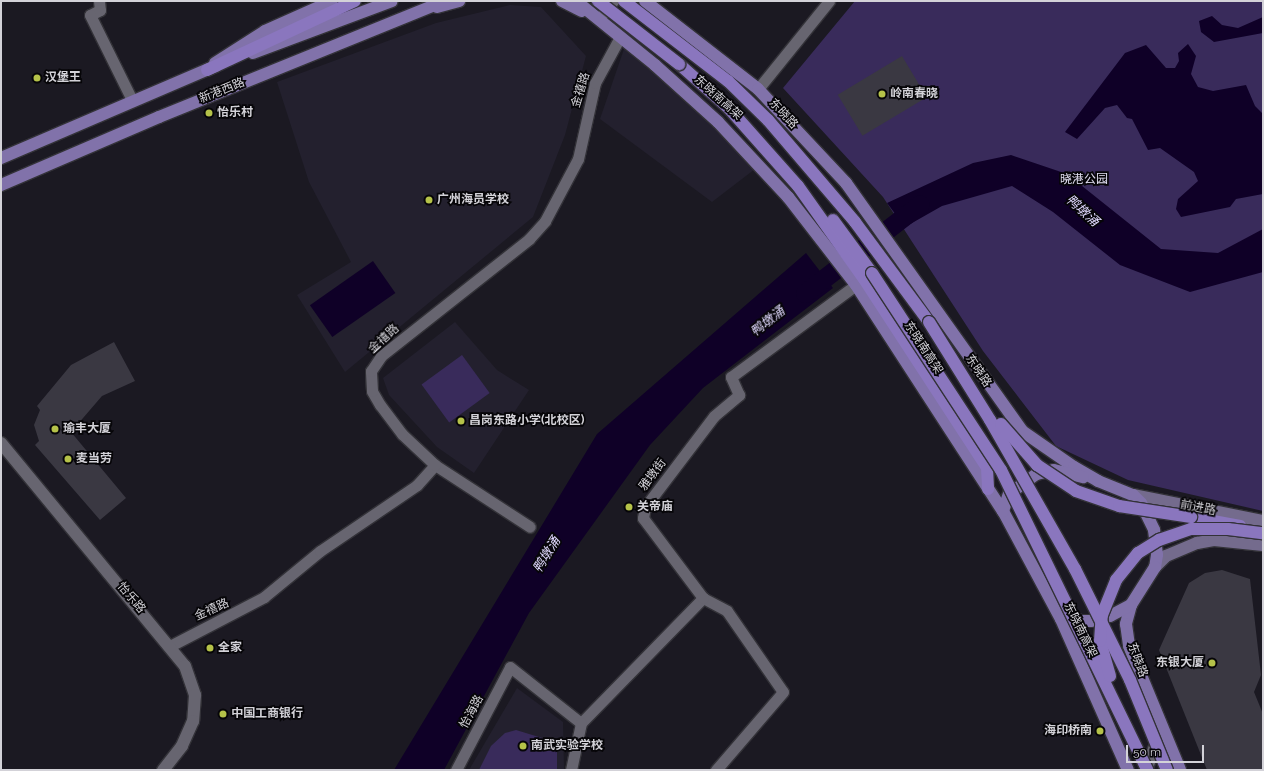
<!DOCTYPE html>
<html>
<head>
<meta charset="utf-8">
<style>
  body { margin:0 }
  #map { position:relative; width:1264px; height:771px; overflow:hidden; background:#1b1922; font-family:Raleway,"Noto Sans SC",sans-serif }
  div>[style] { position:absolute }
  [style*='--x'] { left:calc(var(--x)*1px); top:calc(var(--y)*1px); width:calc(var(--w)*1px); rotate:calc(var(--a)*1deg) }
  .built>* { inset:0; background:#23202e }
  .green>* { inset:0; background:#392b5b; transform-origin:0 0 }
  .water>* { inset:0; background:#0f0027; transform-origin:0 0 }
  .river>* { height:19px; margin:-9.5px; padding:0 9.5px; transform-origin:9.5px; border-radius:9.5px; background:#0f0027 }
  .building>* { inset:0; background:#3a3842; transform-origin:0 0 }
  .roads { filter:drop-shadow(1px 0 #333238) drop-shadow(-1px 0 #333238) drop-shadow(0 1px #333238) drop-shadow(0 -1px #333238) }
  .minor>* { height:11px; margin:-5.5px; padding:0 5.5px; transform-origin:5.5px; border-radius:5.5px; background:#676570 }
  .tertiary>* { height:12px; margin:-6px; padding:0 6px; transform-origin:6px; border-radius:6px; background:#676570 }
  .secondary>* { height:12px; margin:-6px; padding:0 6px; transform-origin:6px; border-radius:6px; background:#746b8d }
  .primary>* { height:12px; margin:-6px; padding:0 6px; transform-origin:6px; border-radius:6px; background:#8172aa }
  .trunk>* { height:12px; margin:-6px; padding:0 6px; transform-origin:6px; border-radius:6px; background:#8a76be }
  .bridges { filter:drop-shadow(1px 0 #333238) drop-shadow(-1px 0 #333238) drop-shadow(0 1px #333238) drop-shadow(0 -1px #333238) }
  .trunk-bridge>* { height:12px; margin:-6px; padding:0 6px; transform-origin:6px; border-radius:6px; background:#8a76be }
  .dots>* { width:11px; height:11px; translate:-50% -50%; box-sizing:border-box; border:2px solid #060508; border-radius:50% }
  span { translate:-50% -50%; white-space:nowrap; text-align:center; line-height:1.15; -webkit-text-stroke:3.5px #060508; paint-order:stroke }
  .poi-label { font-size:12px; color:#d3d2d8; font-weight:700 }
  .left { translate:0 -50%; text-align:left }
  .right { translate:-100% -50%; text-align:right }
  .street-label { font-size:12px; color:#d3d2d8 }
  .park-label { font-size:12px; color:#e1def1 }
  .water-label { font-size:13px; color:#e1d9ff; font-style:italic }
  .frame { position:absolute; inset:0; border:2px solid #d3d2d8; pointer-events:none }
  .scale { position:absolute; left:1126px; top:745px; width:78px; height:18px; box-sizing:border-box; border:2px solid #d3d2d8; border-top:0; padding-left:5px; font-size:12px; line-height:14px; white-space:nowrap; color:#d3d2d8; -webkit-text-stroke:3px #060508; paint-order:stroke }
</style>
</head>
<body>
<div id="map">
  <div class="built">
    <div style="clip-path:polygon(510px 5px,541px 7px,586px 56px,565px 135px,533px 217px,345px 372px,297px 295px,351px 262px,309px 182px,277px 82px,436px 23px)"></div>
    <div style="clip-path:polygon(624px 49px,689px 101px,755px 169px,712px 202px,600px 119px)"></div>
    <div style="clip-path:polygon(455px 322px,497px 370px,529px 390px,474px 473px,437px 447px,389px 395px,383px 378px)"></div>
    <div style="clip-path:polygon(517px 688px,563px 722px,564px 770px,469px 770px)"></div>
  </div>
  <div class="green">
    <div style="clip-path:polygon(855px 1px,1263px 1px,1263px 511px,1128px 480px,1056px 446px,983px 351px,883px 197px,783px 88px)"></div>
    <div style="left:462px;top:355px;width:47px;height:50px;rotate:54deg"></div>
    <div style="clip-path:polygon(516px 730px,552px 741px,557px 746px,557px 770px,479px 770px,491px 746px,505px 733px)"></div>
  </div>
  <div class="water">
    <div style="clip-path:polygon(1212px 16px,1222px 25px,1238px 28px,1263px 17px,1263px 33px,1214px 42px,1201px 32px,1199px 21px)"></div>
    <div style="clip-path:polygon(1188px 44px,1196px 56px,1191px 74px,1198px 87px,1213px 91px,1246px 85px,1255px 106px,1263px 114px,1263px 194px,1236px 199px,1230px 207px,1181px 217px,1176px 209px,1178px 199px,1198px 181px,1194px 172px,1160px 148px,1148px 150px,1132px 119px,1127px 118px,1117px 105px,1105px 108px,1077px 139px,1065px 132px,1125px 53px,1146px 45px,1166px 68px,1175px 68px,1179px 61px,1178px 53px)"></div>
    <div style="clip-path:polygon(1011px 155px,1067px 174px,1161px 249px,1218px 253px,1263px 229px,1263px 272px,1190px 292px,1120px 265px,1053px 212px,1012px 186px,942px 206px,905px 227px,887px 203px,973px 163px)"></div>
    <div style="clip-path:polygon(806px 253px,833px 288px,703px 388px,650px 445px,529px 613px,444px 770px,394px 770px,597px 434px)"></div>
    <div style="left:373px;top:261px;width:39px;height:77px;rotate:55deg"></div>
  </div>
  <div class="river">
    <div style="--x:805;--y:293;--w:145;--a:-37.7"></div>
  </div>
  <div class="building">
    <div style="left:902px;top:56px;width:48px;height:75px;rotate:59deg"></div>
    <div style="clip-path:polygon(114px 342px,135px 381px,102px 396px,71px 432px,126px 498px,100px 520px,35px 445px,39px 441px,34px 425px,40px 410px,37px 406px,71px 365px)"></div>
    <div style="clip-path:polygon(1222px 570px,1250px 579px,1261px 675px,1254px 692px,1263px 714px,1263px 770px,1207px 770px,1159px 650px,1189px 583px,1205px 573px)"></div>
  </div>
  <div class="roads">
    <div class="minor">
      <div style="--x:99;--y:1;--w:9;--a:84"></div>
      <div style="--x:100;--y:10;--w:11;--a:153"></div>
      <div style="--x:90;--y:15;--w:95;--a:63.7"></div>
      <div style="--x:599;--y:19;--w:23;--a:-52"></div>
      <div style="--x:758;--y:89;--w:113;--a:-51.1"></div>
      <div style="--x:435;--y:465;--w:113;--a:33.1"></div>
      <div style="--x:703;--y:598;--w:27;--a:28"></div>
      <div style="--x:727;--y:611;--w:98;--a:55.3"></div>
      <div style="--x:783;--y:692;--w:103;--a:130.7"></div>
      <div style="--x:170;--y:646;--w:106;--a:-27.5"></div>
      <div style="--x:264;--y:597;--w:72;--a:-39.4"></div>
      <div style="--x:320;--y:551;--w:117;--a:-34.2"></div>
      <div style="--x:417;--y:485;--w:27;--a:-48"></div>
      <div style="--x:435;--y:465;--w:45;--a:-136.8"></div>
      <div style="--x:402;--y:434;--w:36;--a:-127"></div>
      <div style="--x:380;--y:405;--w:16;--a:-120"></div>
      <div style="--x:372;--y:391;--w:20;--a:-93"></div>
      <div style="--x:371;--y:371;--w:18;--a:-56"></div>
      <div style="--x:381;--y:356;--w:189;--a:-38.3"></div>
      <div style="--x:529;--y:239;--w:24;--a:-48"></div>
      <div style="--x:545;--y:221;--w:70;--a:-62"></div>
      <div style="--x:578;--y:159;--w:78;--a:-77.4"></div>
      <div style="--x:595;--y:83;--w:52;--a:-61.5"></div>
      <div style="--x:581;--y:723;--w:175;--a:-45.7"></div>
      <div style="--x:703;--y:598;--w:100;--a:-126.9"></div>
      <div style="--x:643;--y:518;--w:11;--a:-80"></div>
      <div style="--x:645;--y:507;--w:114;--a:-52.8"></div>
      <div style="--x:714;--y:416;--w:33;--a:-40"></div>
      <div style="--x:739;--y:395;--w:20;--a:-114"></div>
      <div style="--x:731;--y:377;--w:155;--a:-36.4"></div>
      <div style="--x:456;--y:770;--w:116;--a:-62.3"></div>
      <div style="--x:510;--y:667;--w:90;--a:38.3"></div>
      <div style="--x:571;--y:770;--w:48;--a:-78"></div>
    </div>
    <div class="tertiary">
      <div style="--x:1;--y:443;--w:289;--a:50.5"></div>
      <div style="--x:185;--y:666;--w:31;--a:71"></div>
      <div style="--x:195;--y:695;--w:26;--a:94"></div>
      <div style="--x:193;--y:721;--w:27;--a:114"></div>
      <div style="--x:182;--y:746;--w:31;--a:128"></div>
      <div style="--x:1146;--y:770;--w:34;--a:-69"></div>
    </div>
    <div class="secondary">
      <div style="--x:1133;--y:495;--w:133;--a:11.3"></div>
      <div style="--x:1155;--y:567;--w:16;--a:-45"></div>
      <div style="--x:1166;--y:556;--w:34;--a:-23"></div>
      <div style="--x:1197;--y:543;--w:17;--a:-10"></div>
      <div style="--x:1214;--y:540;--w:49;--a:5.8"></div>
    </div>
    <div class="primary">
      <div style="--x:562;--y:1;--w:22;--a:27"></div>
      <div style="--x:576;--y:1;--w:102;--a:39"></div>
      <div style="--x:655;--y:65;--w:85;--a:42.1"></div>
      <div style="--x:718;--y:122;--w:103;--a:47"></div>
      <div style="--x:788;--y:197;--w:111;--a:52.3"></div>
      <div style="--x:856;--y:285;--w:270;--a:57"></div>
      <div style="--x:1003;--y:511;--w:123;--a:61.8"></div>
      <div style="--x:1061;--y:619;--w:165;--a:66.1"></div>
      <div style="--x:645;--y:1;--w:143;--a:37.9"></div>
      <div style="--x:758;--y:89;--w:129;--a:46.9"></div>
      <div style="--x:846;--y:183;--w:304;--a:54.6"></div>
      <div style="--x:1022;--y:431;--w:63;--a:34.7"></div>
      <div style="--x:1074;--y:467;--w:28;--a:30"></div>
      <div style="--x:1098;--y:481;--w:38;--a:22"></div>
      <div style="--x:1133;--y:495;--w:11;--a:45"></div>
      <div style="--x:1141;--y:503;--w:30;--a:64"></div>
      <div style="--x:1154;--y:530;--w:25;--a:83"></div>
      <div style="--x:1157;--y:555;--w:12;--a:99"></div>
      <div style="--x:1155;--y:567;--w:45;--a:122.3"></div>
      <div style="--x:1131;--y:605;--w:20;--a:105"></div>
      <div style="--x:1126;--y:624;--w:22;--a:82"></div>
      <div style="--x:1129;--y:646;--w:134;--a:67.6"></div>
      <div style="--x:437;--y:7;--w:23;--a:-15"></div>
      <div style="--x:253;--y:53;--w:148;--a:-20.5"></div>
      <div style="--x:215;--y:63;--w:59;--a:-32.6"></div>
      <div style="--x:265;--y:31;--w:73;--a:-24.1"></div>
      <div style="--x:1;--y:158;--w:234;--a:-23.2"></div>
      <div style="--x:1;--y:185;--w:172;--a:-23.3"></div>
      <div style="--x:159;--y:117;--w:309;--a:-22.1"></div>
      <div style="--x:1003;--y:511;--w:18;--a:-71"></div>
      <div style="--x:1009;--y:494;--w:34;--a:-36"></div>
      <div style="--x:1037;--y:474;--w:17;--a:-13"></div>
      <div style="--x:1054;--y:470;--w:30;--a:14"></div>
      <div style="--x:1066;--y:615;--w:16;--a:22"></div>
      <div style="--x:1081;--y:621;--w:10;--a:0"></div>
      <div style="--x:1091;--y:621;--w:20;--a:-15"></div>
      <div style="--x:1110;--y:616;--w:24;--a:-28"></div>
    </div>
    <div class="trunk">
      <div style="--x:624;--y:1;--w:131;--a:37.6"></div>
      <div style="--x:728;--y:81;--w:56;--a:44.3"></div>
      <div style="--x:768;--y:120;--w:134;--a:49.5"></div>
      <div style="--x:855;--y:222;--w:124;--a:53.5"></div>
      <div style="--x:679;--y:64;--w:69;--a:41.5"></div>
      <div style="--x:207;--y:70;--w:163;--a:-25"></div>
      <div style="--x:726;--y:105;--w:108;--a:48.4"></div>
      <div style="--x:798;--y:186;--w:114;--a:54.6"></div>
      <div style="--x:864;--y:279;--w:225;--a:56.9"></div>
      <div style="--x:987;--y:468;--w:21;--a:87"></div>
      <div style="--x:833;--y:220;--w:66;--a:53.7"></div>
      <div style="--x:1191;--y:517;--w:50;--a:10.4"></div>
    </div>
  </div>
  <div class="bridges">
    <div class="trunk-bridge">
      <div style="--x:598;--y:1;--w:103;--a:37.9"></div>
      <div style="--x:872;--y:273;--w:235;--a:56.8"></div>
      <div style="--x:1001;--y:470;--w:334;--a:64"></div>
      <div style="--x:929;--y:322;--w:115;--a:58.1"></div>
      <div style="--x:990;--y:420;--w:172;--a:60.3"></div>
      <div style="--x:1075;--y:569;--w:124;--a:63.6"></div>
      <div style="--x:1130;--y:680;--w:97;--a:67.7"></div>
      <div style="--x:1001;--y:424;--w:55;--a:48.7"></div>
      <div style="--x:1037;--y:465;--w:47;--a:33.7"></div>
      <div style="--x:1076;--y:491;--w:46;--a:19.2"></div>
      <div style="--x:1119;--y:506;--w:73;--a:8.7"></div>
      <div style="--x:1110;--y:676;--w:36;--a:-106"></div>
      <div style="--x:1100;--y:641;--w:26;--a:-86"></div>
      <div style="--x:1102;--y:615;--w:38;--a:-68"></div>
      <div style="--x:1116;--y:580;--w:35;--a:-51"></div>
      <div style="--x:1138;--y:553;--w:25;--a:-32"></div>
      <div style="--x:1159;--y:540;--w:34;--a:-19"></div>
      <div style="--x:1191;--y:529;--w:37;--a:0"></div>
      <div style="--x:1228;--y:529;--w:35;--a:7"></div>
    </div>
  </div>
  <div class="dots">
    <div style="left:37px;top:78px;background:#b5c249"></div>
    <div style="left:882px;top:94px;background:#b5c249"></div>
    <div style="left:209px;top:113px;background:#b5c249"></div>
    <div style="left:429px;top:200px;background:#b5c249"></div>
    <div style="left:461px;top:421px;background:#b5c249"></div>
    <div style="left:55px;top:429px;background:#b5c249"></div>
    <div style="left:68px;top:459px;background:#b5c249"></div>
    <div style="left:629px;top:507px;background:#b5c249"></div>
    <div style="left:210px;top:648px;background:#b5c249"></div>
    <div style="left:1212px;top:663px;background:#b5c249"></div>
    <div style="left:223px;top:714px;background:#b5c249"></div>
    <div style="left:1100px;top:731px;background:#b5c249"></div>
    <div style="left:523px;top:746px;background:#b5c249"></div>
  </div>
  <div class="poi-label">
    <span class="left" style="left:45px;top:78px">汉堡王</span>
    <span class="left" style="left:890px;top:94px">岭南春晓</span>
    <span class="left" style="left:217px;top:113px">怡乐村</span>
    <span class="left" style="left:437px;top:200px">广州海员学校</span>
    <span class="left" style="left:469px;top:421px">昌岗东路小学(北校区)</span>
    <span class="left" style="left:63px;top:429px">瑜丰大厦</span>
    <span class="left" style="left:76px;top:459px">麦当劳</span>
    <span class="left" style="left:637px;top:507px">关帝庙</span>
    <span class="left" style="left:218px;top:648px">全家</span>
    <span class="right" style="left:1204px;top:663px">东银大厦</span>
    <span class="left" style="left:231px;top:714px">中国工商银行</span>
    <span class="right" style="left:1092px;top:731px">海印桥南</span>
    <span class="left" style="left:531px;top:746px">南武实验学校</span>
  </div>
  <div class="street-label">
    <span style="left:581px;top:90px;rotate:-73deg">金禧路</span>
    <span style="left:222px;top:91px;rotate:-22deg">新港西路</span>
    <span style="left:718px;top:98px;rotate:42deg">东晓南高架</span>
    <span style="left:783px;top:114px;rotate:47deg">东晓路</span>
    <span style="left:384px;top:339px;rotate:-42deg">金禧路</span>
    <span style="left:923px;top:348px;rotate:57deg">东晓南高架</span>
    <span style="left:978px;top:371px;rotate:56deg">东晓路</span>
    <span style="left:653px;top:475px;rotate:-53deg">雅墩街</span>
    <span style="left:1198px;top:508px;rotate:11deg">前进路</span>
    <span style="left:131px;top:598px;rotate:50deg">怡乐路</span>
    <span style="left:212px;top:610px;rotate:-24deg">金禧路</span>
    <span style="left:1080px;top:630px;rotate:64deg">东晓南高架</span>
    <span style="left:1137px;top:660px;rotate:70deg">东晓路</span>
    <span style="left:472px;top:712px;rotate:-62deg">怡海路</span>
  </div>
  <div class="park-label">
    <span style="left:1084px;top:180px">晓港公园</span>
  </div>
  <div class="water-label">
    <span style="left:1082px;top:211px;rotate:42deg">鸭墩涌</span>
    <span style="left:768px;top:322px;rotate:-38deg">鸭墩涌</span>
    <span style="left:547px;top:555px;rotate:-58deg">鸭墩涌</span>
  </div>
  <div class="frame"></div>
  <div class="scale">50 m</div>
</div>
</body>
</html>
